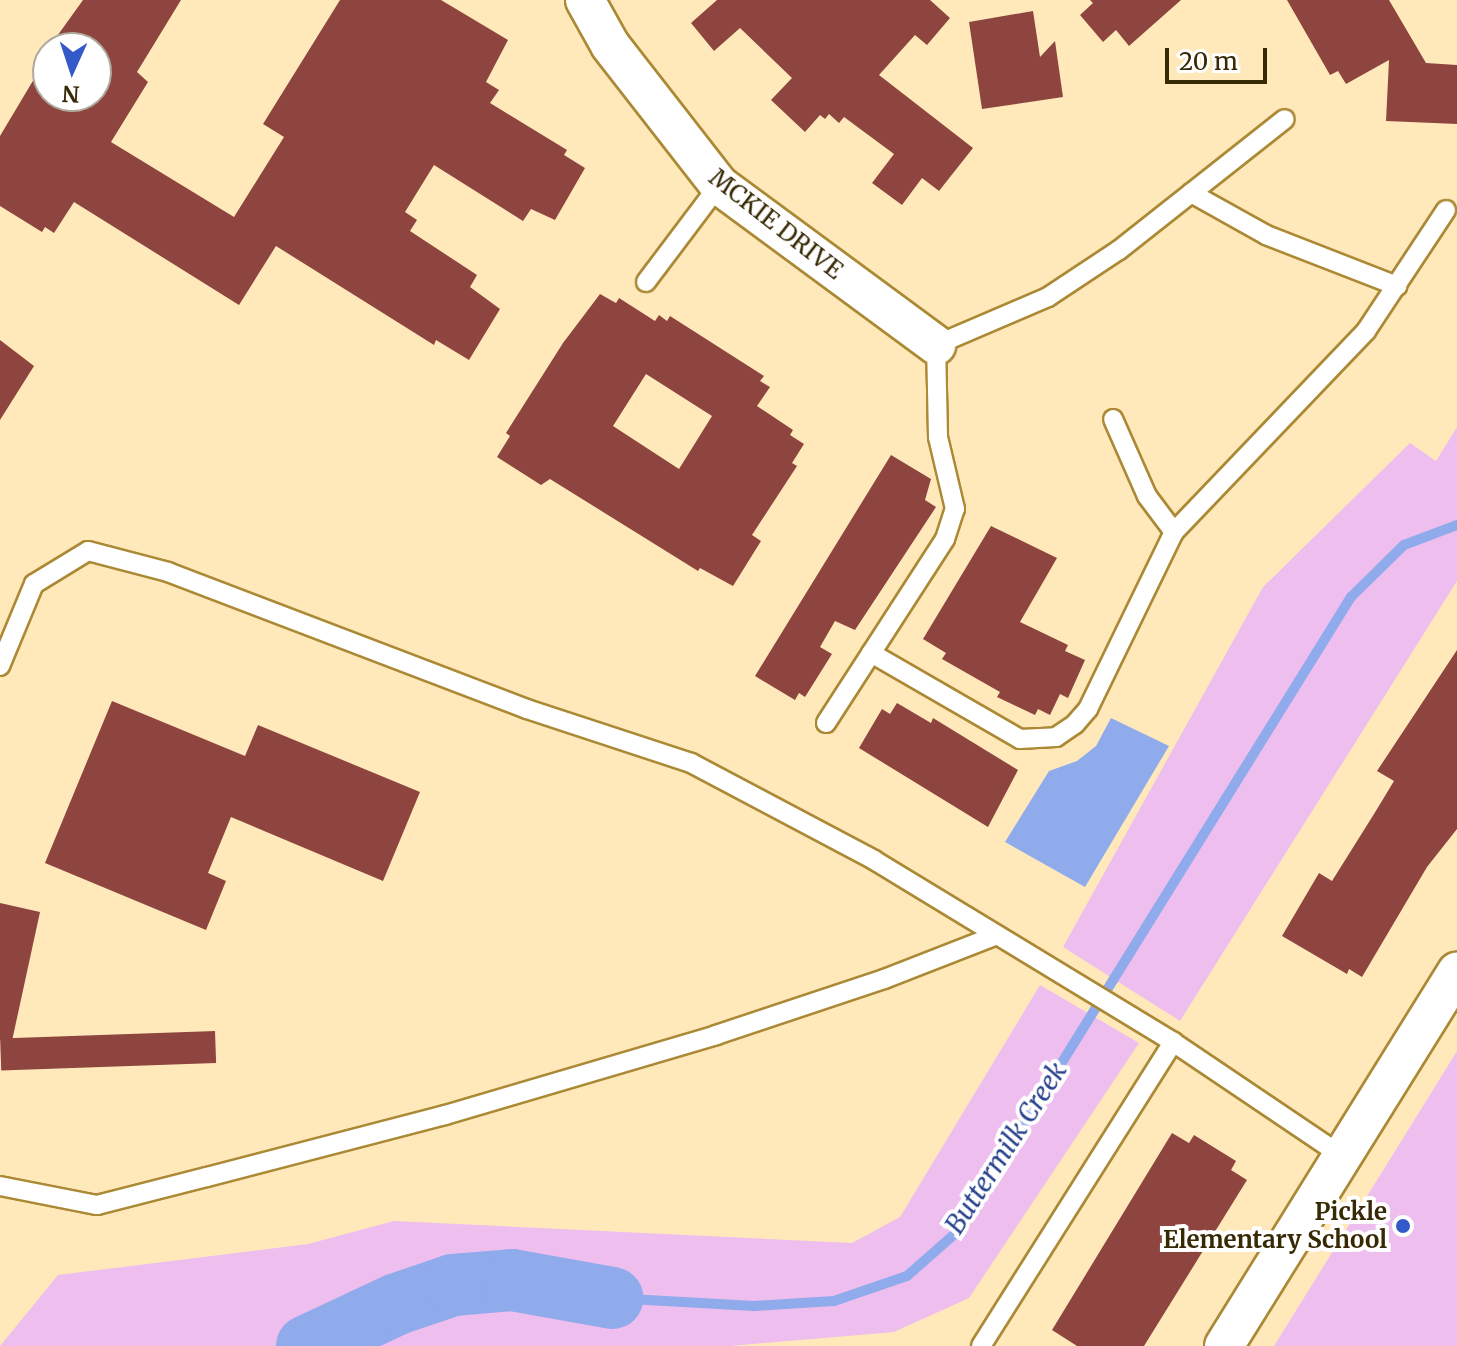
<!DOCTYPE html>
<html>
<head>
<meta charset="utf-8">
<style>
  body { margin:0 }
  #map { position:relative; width:1457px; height:1346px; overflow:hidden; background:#ffe9ba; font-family:Merriweather,serif }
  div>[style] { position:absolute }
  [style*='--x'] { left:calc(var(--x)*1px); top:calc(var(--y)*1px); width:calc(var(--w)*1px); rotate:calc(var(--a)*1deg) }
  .green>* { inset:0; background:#eebeee }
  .water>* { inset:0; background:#8fabeb }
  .stream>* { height:10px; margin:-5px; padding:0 5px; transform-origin:5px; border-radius:5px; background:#8fabeb }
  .river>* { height:62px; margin:-31px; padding:0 31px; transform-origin:31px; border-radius:31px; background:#8fabeb }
  .building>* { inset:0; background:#8e4540; transform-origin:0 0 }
  .roads { filter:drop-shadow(2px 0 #ab8935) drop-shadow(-2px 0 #ab8935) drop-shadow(0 2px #ab8935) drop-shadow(0 -2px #ab8935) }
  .lane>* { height:18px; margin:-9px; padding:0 9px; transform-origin:9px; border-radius:9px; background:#fff }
  .street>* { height:38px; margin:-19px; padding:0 19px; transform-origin:19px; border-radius:19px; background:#fff }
  .dots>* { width:22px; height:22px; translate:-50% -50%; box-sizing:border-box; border:4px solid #fff; border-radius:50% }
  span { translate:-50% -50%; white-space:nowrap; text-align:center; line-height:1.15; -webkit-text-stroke:8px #fff; paint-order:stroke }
  .street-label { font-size:24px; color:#382905 }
  .poi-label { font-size:24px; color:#382905; font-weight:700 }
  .right { translate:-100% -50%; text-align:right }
  .water-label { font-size:26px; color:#28428d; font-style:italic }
  .north { position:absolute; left:32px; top:32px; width:80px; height:80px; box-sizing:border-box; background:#fff; border:2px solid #afa99b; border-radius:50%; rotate:183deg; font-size:22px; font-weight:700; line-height:32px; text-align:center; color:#382905 }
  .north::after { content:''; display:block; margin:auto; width:28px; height:36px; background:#3459c9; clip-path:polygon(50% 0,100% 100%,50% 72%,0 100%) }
  .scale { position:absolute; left:1165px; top:48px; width:102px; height:36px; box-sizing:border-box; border:4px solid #382905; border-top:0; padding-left:10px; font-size:24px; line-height:28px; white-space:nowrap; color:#382905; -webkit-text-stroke:6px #fff; paint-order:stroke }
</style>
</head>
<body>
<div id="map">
  <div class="green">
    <div style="clip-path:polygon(1457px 427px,1457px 581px,1180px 1021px,1063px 947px,1263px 587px,1410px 443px,1436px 461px)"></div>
    <div style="clip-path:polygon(1040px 985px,1139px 1043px,969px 1298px,894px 1332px,730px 1346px,0 1346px,58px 1275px,308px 1244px,394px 1221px,852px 1243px,900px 1217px)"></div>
    <div style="clip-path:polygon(1457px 1051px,1457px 1346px,1274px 1346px,1423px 1106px)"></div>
  </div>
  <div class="water">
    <div style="clip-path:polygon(1111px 718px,1169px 746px,1085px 887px,1005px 842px,1049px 771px,1077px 761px,1096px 746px)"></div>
  </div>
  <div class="stream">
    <div style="--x:612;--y:1298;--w:142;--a:3.2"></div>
    <div style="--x:754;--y:1306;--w:80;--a:-3.6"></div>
    <div style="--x:834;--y:1301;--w:77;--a:-18.9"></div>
    <div style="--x:907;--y:1276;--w:65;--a:-41.3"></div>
    <div style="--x:956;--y:1233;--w:749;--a:-58.16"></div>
    <div style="--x:1351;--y:597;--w:74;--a:-44.5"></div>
    <div style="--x:1404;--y:545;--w:57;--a:-20.7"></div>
  </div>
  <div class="river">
    <div style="--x:307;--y:1346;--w:99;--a:-25"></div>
    <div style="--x:397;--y:1304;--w:59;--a:-18.7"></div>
    <div style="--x:453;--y:1285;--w:59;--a:-4.8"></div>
    <div style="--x:512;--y:1280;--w:102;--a:10.2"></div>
  </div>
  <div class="building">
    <div style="clip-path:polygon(evenodd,83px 0,181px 0,137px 72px,148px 82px,111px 142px,234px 217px,284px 137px,263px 124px,340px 0,441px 0,508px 40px,486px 82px,499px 90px,490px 103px,567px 150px,564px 155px,585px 168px,555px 220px,531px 209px,523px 221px,434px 165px,405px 212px,417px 220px,410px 231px,477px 275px,470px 287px,500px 309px,469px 360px,436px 340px,434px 345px,276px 246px,239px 305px,74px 202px,54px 233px,45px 227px,42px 232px,0 206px,0 136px,37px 74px,32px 71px,83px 0,48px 48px,96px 48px,96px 96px,48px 96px,48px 48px)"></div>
    <div style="clip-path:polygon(717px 0,930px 0,950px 18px,927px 45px,915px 35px,879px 75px,973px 148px,939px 191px,922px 178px,902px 205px,872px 183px,894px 154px,844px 117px,839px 123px,829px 114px,825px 119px,820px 115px,805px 132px,771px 100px,792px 78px,740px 28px,714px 51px,691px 23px)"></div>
    <div style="clip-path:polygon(1090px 0,1181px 0,1129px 46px,1116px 30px,1103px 42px,1080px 15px,1093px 3px)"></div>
    <div style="clip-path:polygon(1287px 0,1389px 0,1426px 63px,1457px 65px,1457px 124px,1386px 121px,1389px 60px,1346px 84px,1338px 71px,1330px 75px)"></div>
    <div style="clip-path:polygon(1033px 11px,1040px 57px,1055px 41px,1063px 97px,982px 109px,969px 22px)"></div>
    <div style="clip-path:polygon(evenodd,600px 294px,616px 303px,619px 298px,655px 321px,659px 315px,667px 321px,670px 316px,764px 376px,760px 381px,770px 387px,757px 406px,793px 430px,790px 435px,804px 444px,792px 463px,797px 466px,752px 535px,761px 541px,733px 586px,700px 568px,698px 571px,550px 479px,541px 485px,497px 457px,510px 436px,506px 433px,563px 343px,600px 294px,646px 374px,712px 416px,679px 469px,613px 426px,646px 374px)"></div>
    <div style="clip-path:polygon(0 340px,34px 366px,0 420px)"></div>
    <div style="clip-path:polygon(891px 455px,931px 479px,925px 500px,936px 507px,855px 630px,835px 621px,820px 647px,832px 654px,805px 697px,799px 693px,795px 700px,755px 676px)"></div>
    <div style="clip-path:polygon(991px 526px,1057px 558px,1020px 622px,1068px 645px,1065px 651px,1085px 660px,1068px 698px,1060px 694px,1050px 715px,1038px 709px,1035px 715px,997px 697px,1000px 692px,942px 659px,946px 653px,923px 639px)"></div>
    <div style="clip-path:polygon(1457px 650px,1457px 829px,1427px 867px,1362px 977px,1349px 969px,1347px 974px,1282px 936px,1319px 873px,1332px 881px,1374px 814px,1394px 781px,1377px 771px)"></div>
    <div style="clip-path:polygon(112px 701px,245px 756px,258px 725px,420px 792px,383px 881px,231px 817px,208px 873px,226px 881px,206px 930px,45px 863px)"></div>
    <div style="clip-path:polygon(897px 703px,931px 723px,933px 718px,1018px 770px,988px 827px,859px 748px,882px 709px,890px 714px)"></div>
    <div style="clip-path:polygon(0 903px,40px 912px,12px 1041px,0 1040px)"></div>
    <div style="left:215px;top:1031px;width:32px;height:215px;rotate:88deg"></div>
    <div style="clip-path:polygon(1172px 1133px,1189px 1143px,1194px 1135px,1236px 1161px,1231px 1170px,1247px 1180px,1144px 1346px,1077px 1346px,1052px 1330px)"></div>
  </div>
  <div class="roads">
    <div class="lane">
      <div style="--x:1191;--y:193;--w:86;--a:29.2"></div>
      <div style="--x:1266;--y:235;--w:141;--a:21.3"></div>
      <div style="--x:646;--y:282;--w:121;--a:-53"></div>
      <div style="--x:1174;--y:532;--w:278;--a:-46.3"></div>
      <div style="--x:1366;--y:331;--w:145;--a:-56.5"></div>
      <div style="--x:871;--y:653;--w:172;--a:30"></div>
      <div style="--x:1020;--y:739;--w:36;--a:-3"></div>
      <div style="--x:1056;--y:737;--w:23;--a:-34"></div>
      <div style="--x:1075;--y:724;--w:20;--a:-49"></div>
      <div style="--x:1088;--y:709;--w:197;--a:-64.1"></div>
      <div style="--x:1174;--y:532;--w:45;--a:-126.9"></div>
      <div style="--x:1147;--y:496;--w:84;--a:-113.8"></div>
      <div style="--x:0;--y:666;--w:89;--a:-67.5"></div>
      <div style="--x:34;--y:584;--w:63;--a:-31.4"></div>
      <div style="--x:88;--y:551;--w:83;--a:14.7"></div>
      <div style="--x:168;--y:572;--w:384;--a:20.9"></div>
      <div style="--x:527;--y:709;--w:173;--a:18.2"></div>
      <div style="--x:691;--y:763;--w:207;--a:27.9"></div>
      <div style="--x:874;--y:860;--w:350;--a:31.3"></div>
      <div style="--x:1173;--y:1042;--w:204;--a:34"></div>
      <div style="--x:826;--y:723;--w:219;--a:-57.1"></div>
      <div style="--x:945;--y:539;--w:32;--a:-72"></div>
      <div style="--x:955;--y:509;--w:74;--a:-103.3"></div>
      <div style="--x:938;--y:437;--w:92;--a:-91.2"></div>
      <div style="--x:936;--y:345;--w:122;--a:-23.2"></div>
      <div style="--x:1048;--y:297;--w:85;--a:-33.5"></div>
      <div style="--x:1119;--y:250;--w:211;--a:-38.3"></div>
      <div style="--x:0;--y:1186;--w:99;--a:11.1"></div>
      <div style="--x:97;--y:1205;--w:114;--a:-14.3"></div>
      <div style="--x:207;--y:1177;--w:246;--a:-14.6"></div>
      <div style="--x:445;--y:1115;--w:283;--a:-16.4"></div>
      <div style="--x:716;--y:1035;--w:177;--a:-18.4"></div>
      <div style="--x:884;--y:979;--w:121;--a:-21.3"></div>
      <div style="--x:981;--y:1346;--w:360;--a:-57.7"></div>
    </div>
    <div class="street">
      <div style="--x:585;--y:0;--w:51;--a:60.9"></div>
      <div style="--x:610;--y:45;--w:177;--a:52.1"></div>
      <div style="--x:719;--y:185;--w:270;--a:36.4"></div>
      <div style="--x:1224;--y:1346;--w:441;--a:-58.1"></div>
    </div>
  </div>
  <div class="dots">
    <div style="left:1403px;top:1226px;background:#3459c9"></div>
  </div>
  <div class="street-label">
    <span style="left:776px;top:224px;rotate:38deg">MCKIE DRIVE</span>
  </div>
  <div class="poi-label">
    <span class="right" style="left:1387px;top:1226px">Pickle<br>Elementary School</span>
  </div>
  <div class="water-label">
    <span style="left:1006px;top:1148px;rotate:-57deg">Buttermilk Creek</span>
  </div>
  <div class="north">N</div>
  <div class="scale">20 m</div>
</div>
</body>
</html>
